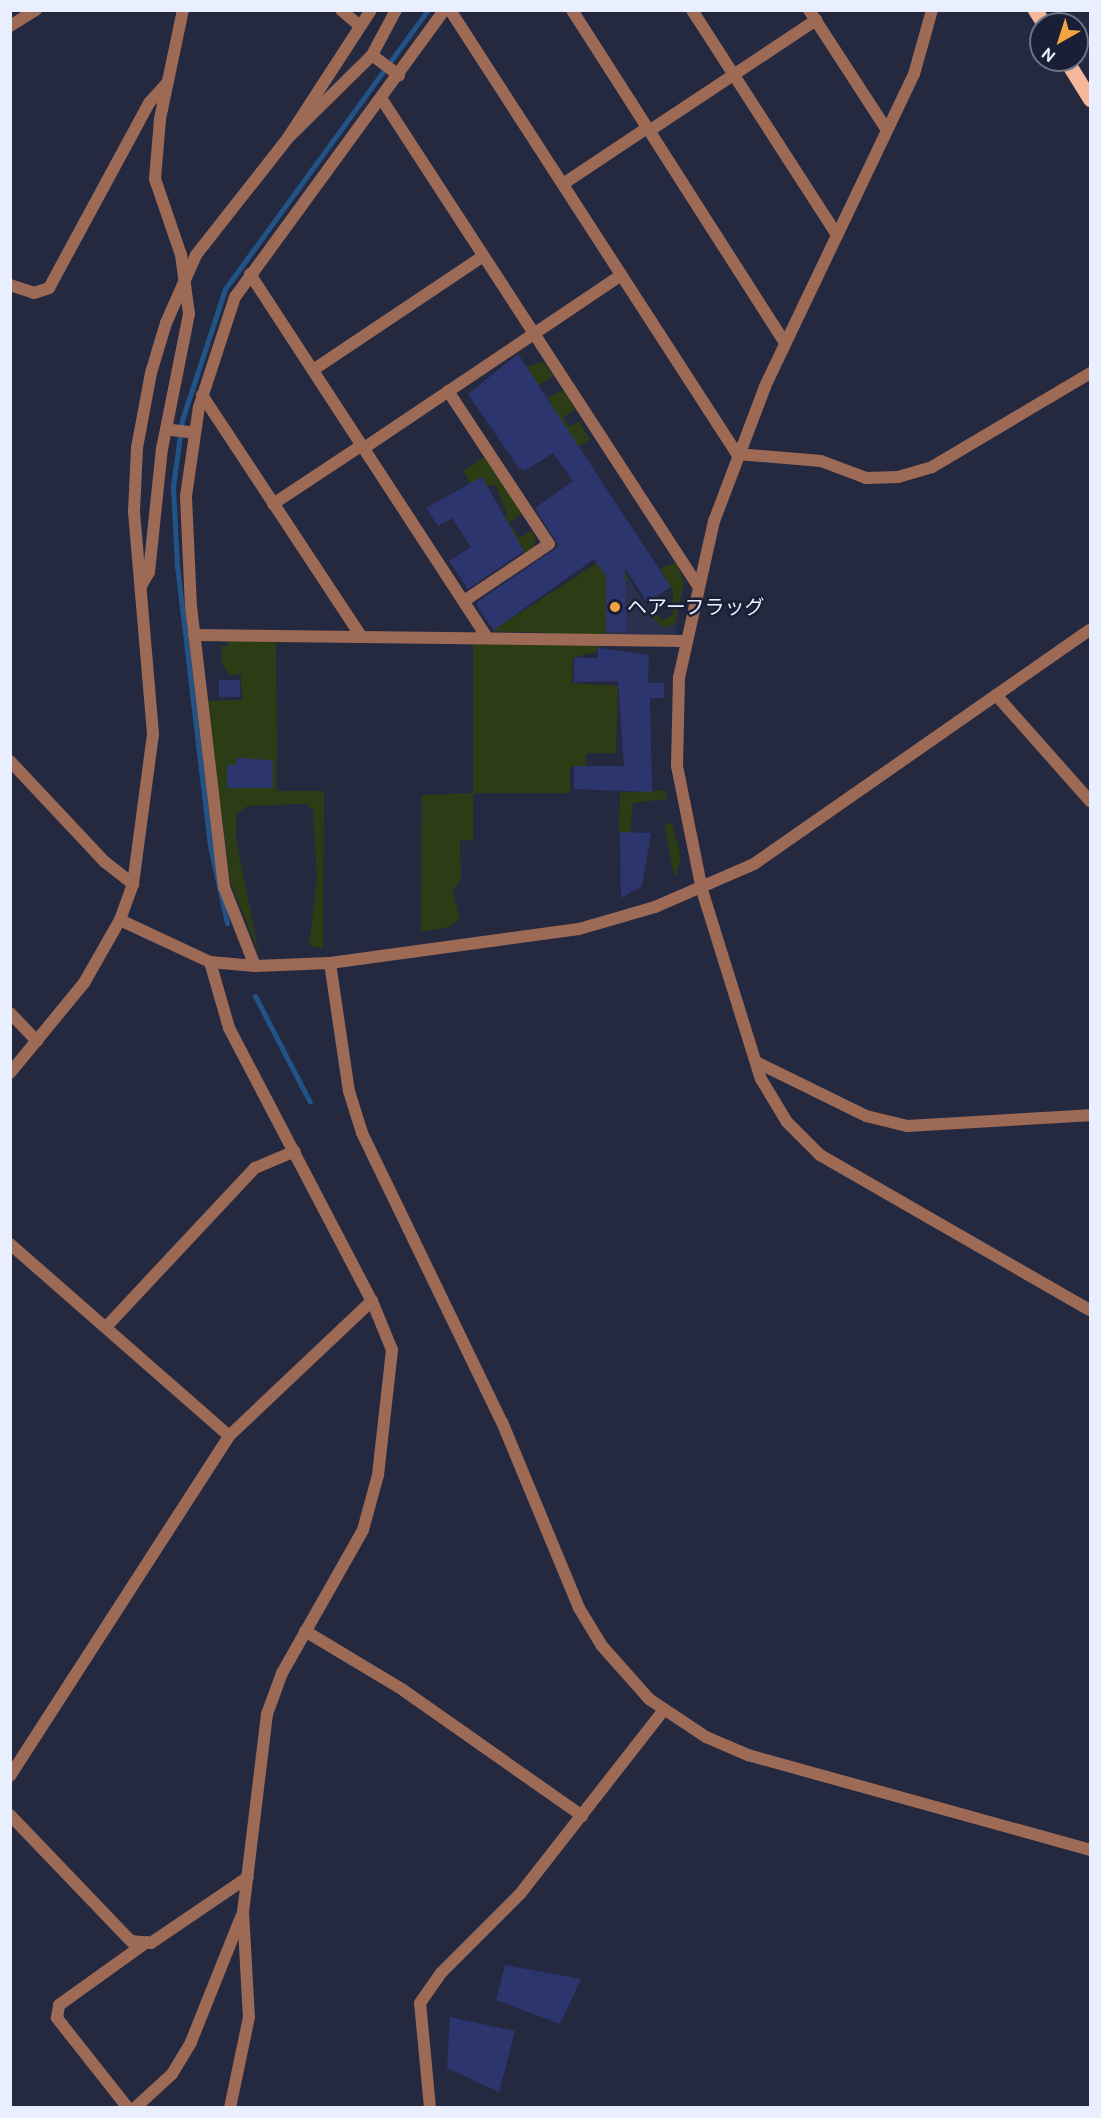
<!DOCTYPE html>
<html>
<head>
<meta charset="utf-8">
<style>
  body { margin:0 }
  #map { position:relative; width:1101px; height:2118px; overflow:hidden; background:#242940; font-family:"DM Sans","Noto Sans JP",sans-serif }
  div>[style] { position:absolute }
  [style*='--x'] { left:calc(var(--x)*1px); top:calc(var(--y)*1px); width:calc(var(--w)*1px); rotate:calc(var(--a)*1deg) }
  .built>* { inset:0; background:#2a304e }
  .green>* { inset:0; background:#2c3d15 }
  .stream>* { height:5px; margin:-2.5px; padding:0 2.5px; transform-origin:2.5px; border-radius:2.5px; background:#225386 }
  .building>* { inset:0; background:#2d356f; transform-origin:0 0 }
  .minor>* { height:12px; margin:-6px; padding:0 6px; transform-origin:6px; border-radius:6px; background:#9d6a56 }
  .tertiary>* { height:12px; margin:-6px; padding:0 6px; transform-origin:6px; border-radius:6px; background:#9d6a56 }
  .primary>* { height:15px; margin:-7.5px; padding:0 7.5px; transform-origin:7.5px; border-radius:7.5px; background:#f5b69c }
  .dots>* { width:16px; height:16px; translate:-50% -50%; box-sizing:border-box; border:3px solid #1a1f36; border-radius:50% }
  span { translate:-50% -50%; white-space:nowrap; text-align:center; line-height:1.15; -webkit-text-stroke:5px #1a1f36; paint-order:stroke }
  .poi-label { font-size:20px; color:#eaefff }
  .left { translate:0 -50%; text-align:left }
  .frame { position:absolute; inset:0; border:12px solid #eaefff; pointer-events:none }
  .north { position:absolute; left:1029px; top:12px; width:60px; height:60px; box-sizing:border-box; background:#1a1f36; border:2px solid #6d7286; border-radius:50%; rotate:219deg; font-size:16px; font-weight:700; line-height:24px; text-align:center; color:#eaefff }
  .north::after { content:''; display:block; margin:auto; width:21px; height:27px; background:#f3a442; clip-path:polygon(50% 0,100% 100%,50% 72%,0 100%) }
</style>
</head>
<body>
<div id="map">
  <div class="built">
    <div style="clip-path:polygon(618px 561px,649px 611px,670px 627px,677px 625px,674px 641px,606px 639px,606px 584px,597px 563px)"></div>
  </div>
  <div class="green">
    <div style="clip-path:polygon(543px 361px,553px 376px,537px 386px,527px 367px)"></div>
    <div style="clip-path:polygon(563px 390px,575px 409px,563px 418px,570px 427px,578px 421px,590px 440px,575px 449px,548px 398px)"></div>
    <div style="clip-path:polygon(484px 457px,522px 513px,509px 523px,520px 538px,531px 531px,536px 538px,534px 547px,523px 553px,508px 526px,484px 531px,507px 515px,496px 485px,488px 486px,482px 477px,471px 484px,463px 471px)"></div>
    <div style="clip-path:polygon(618px 561px,630px 580px,606px 584px,606px 635px,492px 631px,597px 563px)"></div>
    <div style="clip-path:polygon(676px 562px,684px 583px,675px 624px,664px 629px,648px 611px,653px 608px,661px 620px,673px 615px,673px 591px,660px 569px)"></div>
    <div style="clip-path:polygon(276px 638px,277px 791px,324px 791px,323px 949px,309px 945px,317px 879px,313px 810px,306px 804px,247px 806px,236px 814px,236px 840px,259px 953px,230px 881px,208px 701px,242px 700px,241px 675px,229px 675px,222px 663px,221px 646px,227px 646px,228px 640px)"></div>
    <div style="clip-path:polygon(473px 641px,598px 643px,598px 651px,573px 658px,572px 683px,618px 686px,616px 753px,586px 753px,586px 767px,570px 767px,570px 793px,473px 793px,473px 840px,460px 841px,461px 879px,453px 892px,460px 919px,450px 927px,421px 932px,422px 795px,473px 793px)"></div>
    <div style="clip-path:polygon(666px 790px,666px 799px,633px 803px,630px 833px,619px 832px,620px 793px)"></div>
    <div style="clip-path:polygon(672px 822px,681px 858px,675px 878px,664px 826px)"></div>
  </div>
  <div class="stream">
    <div style="--x:227;--y:923;--w:79;--a:-102.4"></div>
    <div style="--x:210;--y:846;--w:282;--a:-96.7"></div>
    <div style="--x:177;--y:566;--w:80;--a:-92.9"></div>
    <div style="--x:173;--y:486;--w:67;--a:-82.2"></div>
    <div style="--x:182;--y:420;--w:138;--a:-71.8"></div>
    <div style="--x:225;--y:289;--w:345;--a:-54"></div>
    <div style="--x:255;--y:996;--w:119;--a:62.6"></div>
  </div>
  <div class="building">
    <div style="clip-path:polygon(518px 354px,671px 587px,647px 602px,625px 568px,626px 632px,606px 632px,606px 576px,594px 559px,494px 630px,478px 608px,477px 602px,559px 546px,535px 508px,573px 481px,553px 453px,525px 471px,518px 467px,468px 394px)"></div>
    <div style="clip-path:polygon(482px 477px,524px 551px,468px 589px,449px 561px,471px 547px,452px 518px,438px 526px,426px 508px)"></div>
    <div style="clip-path:polygon(598px 648px,649px 655px,648px 683px,664px 683px,664px 698px,650px 698px,652px 792px,574px 789px,574px 766px,624px 766px,618px 681px,574px 682px,574px 658px,598px 658px)"></div>
    <div style="left:240px;top:680px;width:17px;height:21px;rotate:90deg"></div>
    <div style="clip-path:polygon(236px 758px,273px 760px,273px 788px,227px 788px,227px 765px,236px 765px)"></div>
    <div style="clip-path:polygon(620px 832px,651px 833px,642px 886px,621px 898px)"></div>
    <div style="clip-path:polygon(505px 1965px,581px 1979px,560px 2024px,496px 2000px)"></div>
    <div style="clip-path:polygon(450px 2017px,515px 2031px,499px 2092px,447px 2068px)"></div>
  </div>
  <div class="minor">
    <div style="--x:341;--y:10;--w:23;--a:40"></div>
    <div style="--x:450;--y:10;--w:529;--a:57.12"></div>
    <div style="--x:737;--y:454;--w:84;--a:4.8"></div>
    <div style="--x:821;--y:461;--w:48;--a:20.7"></div>
    <div style="--x:866;--y:478;--w:32;--a:-2"></div>
    <div style="--x:898;--y:477;--w:35;--a:-16"></div>
    <div style="--x:932;--y:467;--w:184;--a:-30.7"></div>
    <div style="--x:572;--y:10;--w:395;--a:57.4"></div>
    <div style="--x:692;--y:10;--w:268;--a:57.2"></div>
    <div style="--x:809;--y:10;--w:143;--a:57"></div>
    <div style="--x:10;--y:26;--w:31;--a:-32"></div>
    <div style="--x:372;--y:55;--w:34;--a:37"></div>
    <div style="--x:381;--y:98;--w:582;--a:56.99"></div>
    <div style="--x:649;--y:131;--w:201;--a:-33.6"></div>
    <div style="--x:290;--y:136;--w:115;--a:-44.6"></div>
    <div style="--x:372;--y:55;--w:51;--a:-61.9"></div>
    <div style="--x:563;--y:184;--w:101;--a:-33.7"></div>
    <div style="--x:250;--y:274;--w:431;--a:56.9"></div>
    <div style="--x:10;--y:285;--w:25;--a:18"></div>
    <div style="--x:34;--y:293;--w:16;--a:-18"></div>
    <div style="--x:49;--y:288;--w:210;--a:-61.6"></div>
    <div style="--x:149;--y:103;--w:28;--a:-48"></div>
    <div style="--x:313;--y:370;--w:205;--a:-33.8"></div>
    <div style="--x:448;--y:391;--w:183;--a:56.6"></div>
    <div style="--x:549;--y:544;--w:102;--a:146.2"></div>
    <div style="--x:202;--y:395;--w:287;--a:56.6"></div>
    <div style="--x:172;--y:430;--w:23;--a:7"></div>
    <div style="--x:364;--y:448;--w:310;--a:-33.9"></div>
    <div style="--x:273;--y:504;--w:107;--a:-33.5"></div>
    <div style="--x:141;--y:586;--w:16;--a:-60"></div>
    <div style="--x:149;--y:572;--w:124;--a:-84"></div>
    <div style="--x:162;--y:449;--w:138;--a:-78.7"></div>
    <div style="--x:189;--y:314;--w:60;--a:-97.7"></div>
    <div style="--x:181;--y:255;--w:80;--a:-108.9"></div>
    <div style="--x:155;--y:179;--w:60;--a:-85.2"></div>
    <div style="--x:160;--y:119;--w:111;--a:-78.1"></div>
    <div style="--x:194;--y:635;--w:490;--a:0.7"></div>
    <div style="--x:996;--y:695;--w:142;--a:48.4"></div>
    <div style="--x:10;--y:761;--w:139;--a:46.8"></div>
    <div style="--x:105;--y:862;--w:36;--a:38"></div>
    <div style="--x:210;--y:962;--w:69;--a:73.9"></div>
    <div style="--x:229;--y:1028;--w:308;--a:62.4"></div>
    <div style="--x:372;--y:1301;--w:53;--a:67.8"></div>
    <div style="--x:392;--y:1350;--w:126;--a:96.4"></div>
    <div style="--x:378;--y:1475;--w:57;--a:105.3"></div>
    <div style="--x:363;--y:1530;--w:164;--a:119.5"></div>
    <div style="--x:282;--y:1673;--w:44;--a:110.1"></div>
    <div style="--x:267;--y:1714;--w:198;--a:96.9"></div>
    <div style="--x:243;--y:1911;--w:106;--a:86.8"></div>
    <div style="--x:249;--y:2017;--w:93;--a:101.8"></div>
    <div style="--x:255;--y:966;--w:85;--a:-111.4"></div>
    <div style="--x:224;--y:887;--w:282;--a:-96.7"></div>
    <div style="--x:191;--y:607;--w:111;--a:-92.6"></div>
    <div style="--x:186;--y:496;--w:90;--a:-81.7"></div>
    <div style="--x:199;--y:407;--w:116;--a:-71.9"></div>
    <div style="--x:235;--y:297;--w:355;--a:-53.9"></div>
    <div style="--x:10;--y:1013;--w:39;--a:46"></div>
    <div style="--x:756;--y:1062;--w:123;--a:26.1"></div>
    <div style="--x:866;--y:1116;--w:42;--a:13.7"></div>
    <div style="--x:907;--y:1126;--w:183;--a:-3.4"></div>
    <div style="--x:10;--y:1073;--w:117;--a:-50.6"></div>
    <div style="--x:84;--y:983;--w:73;--a:-60.3"></div>
    <div style="--x:10;--y:1244;--w:291;--a:41.2"></div>
    <div style="--x:106;--y:1327;--w:218;--a:-46.9"></div>
    <div style="--x:255;--y:1168;--w:43;--a:-23"></div>
    <div style="--x:305;--y:1631;--w:114;--a:31"></div>
    <div style="--x:403;--y:1690;--w:219;--a:35.1"></div>
    <div style="--x:10;--y:1776;--w:404;--a:-57.2"></div>
    <div style="--x:229;--y:1436;--w:197;--a:-43.4"></div>
    <div style="--x:10;--y:1815;--w:175;--a:46.2"></div>
    <div style="--x:131;--y:1941;--w:20;--a:6"></div>
    <div style="--x:151;--y:1943;--w:117;--a:-34.2"></div>
    <div style="--x:128;--y:2108;--w:115;--a:-128.3"></div>
    <div style="--x:57;--y:2018;--w:13;--a:-81"></div>
    <div style="--x:59;--y:2005;--w:108;--a:-35.6"></div>
    <div style="--x:135;--y:2108;--w:50;--a:-42.6"></div>
    <div style="--x:172;--y:2074;--w:37;--a:-59"></div>
    <div style="--x:191;--y:2042;--w:135;--a:-68.2"></div>
    <div style="--x:430;--y:2108;--w:105;--a:-95.4"></div>
    <div style="--x:420;--y:2003;--w:37;--a:-55"></div>
    <div style="--x:441;--y:1973;--w:112;--a:-45"></div>
    <div style="--x:520;--y:1894;--w:234;--a:-52"></div>
  </div>
  <div class="tertiary">
    <div style="--x:371;--y:10;--w:153;--a:123"></div>
    <div style="--x:288;--y:138;--w:149;--a:128.2"></div>
    <div style="--x:196;--y:255;--w:74;--a:113.8"></div>
    <div style="--x:166;--y:323;--w:52;--a:106.7"></div>
    <div style="--x:151;--y:373;--w:76;--a:100.6"></div>
    <div style="--x:137;--y:448;--w:64;--a:92.7"></div>
    <div style="--x:134;--y:512;--w:223;--a:85.1"></div>
    <div style="--x:153;--y:734;--w:151;--a:97.6"></div>
    <div style="--x:133;--y:884;--w:38;--a:110"></div>
    <div style="--x:120;--y:920;--w:99;--a:25"></div>
    <div style="--x:210;--y:962;--w:45;--a:5.1"></div>
    <div style="--x:255;--y:966;--w:75;--a:-2.3"></div>
    <div style="--x:330;--y:963;--w:251;--a:-7.8"></div>
    <div style="--x:579;--y:929;--w:79;--a:-16.1"></div>
    <div style="--x:655;--y:907;--w:108;--a:-23.5"></div>
    <div style="--x:754;--y:864;--w:409;--a:-34.9"></div>
    <div style="--x:932;--y:10;--w:66;--a:105.7"></div>
    <div style="--x:914;--y:74;--w:347;--a:115.5"></div>
    <div style="--x:765;--y:387;--w:143;--a:110.8"></div>
    <div style="--x:714;--y:521;--w:161;--a:102.6"></div>
    <div style="--x:679;--y:678;--w:88;--a:91.3"></div>
    <div style="--x:677;--y:766;--w:126;--a:78.6"></div>
    <div style="--x:702;--y:890;--w:198;--a:72.7"></div>
    <div style="--x:761;--y:1079;--w:50;--a:58.8"></div>
    <div style="--x:787;--y:1122;--w:47;--a:45"></div>
    <div style="--x:820;--y:1155;--w:311;--a:29.9"></div>
    <div style="--x:330;--y:963;--w:129;--a:81.6"></div>
    <div style="--x:349;--y:1091;--w:44;--a:72.8"></div>
    <div style="--x:362;--y:1133;--w:321;--a:64.2"></div>
    <div style="--x:502;--y:1422;--w:201;--a:67.5"></div>
    <div style="--x:579;--y:1608;--w:44;--a:58.8"></div>
    <div style="--x:602;--y:1646;--w:71;--a:48.4"></div>
    <div style="--x:649;--y:1699;--w:69;--a:33.7"></div>
    <div style="--x:706;--y:1737;--w:46;--a:23.2"></div>
    <div style="--x:748;--y:1755;--w:355;--a:15.5"></div>
  </div>
  <div class="primary">
    <div style="--x:1035;--y:10;--w:17;--a:57"></div>
    <div style="--x:1066;--y:60;--w:46;--a:58.4"></div>
  </div>
  <div class="dots">
    <div style="left:615px;top:607px;background:#f3a442"></div>
  </div>
  <div class="poi-label">
    <span class="left" style="left:627px;top:607px">ヘアーフラッグ</span>
  </div>
  <div class="frame"></div>
  <div class="north">N</div>
</div>
</body>
</html>
